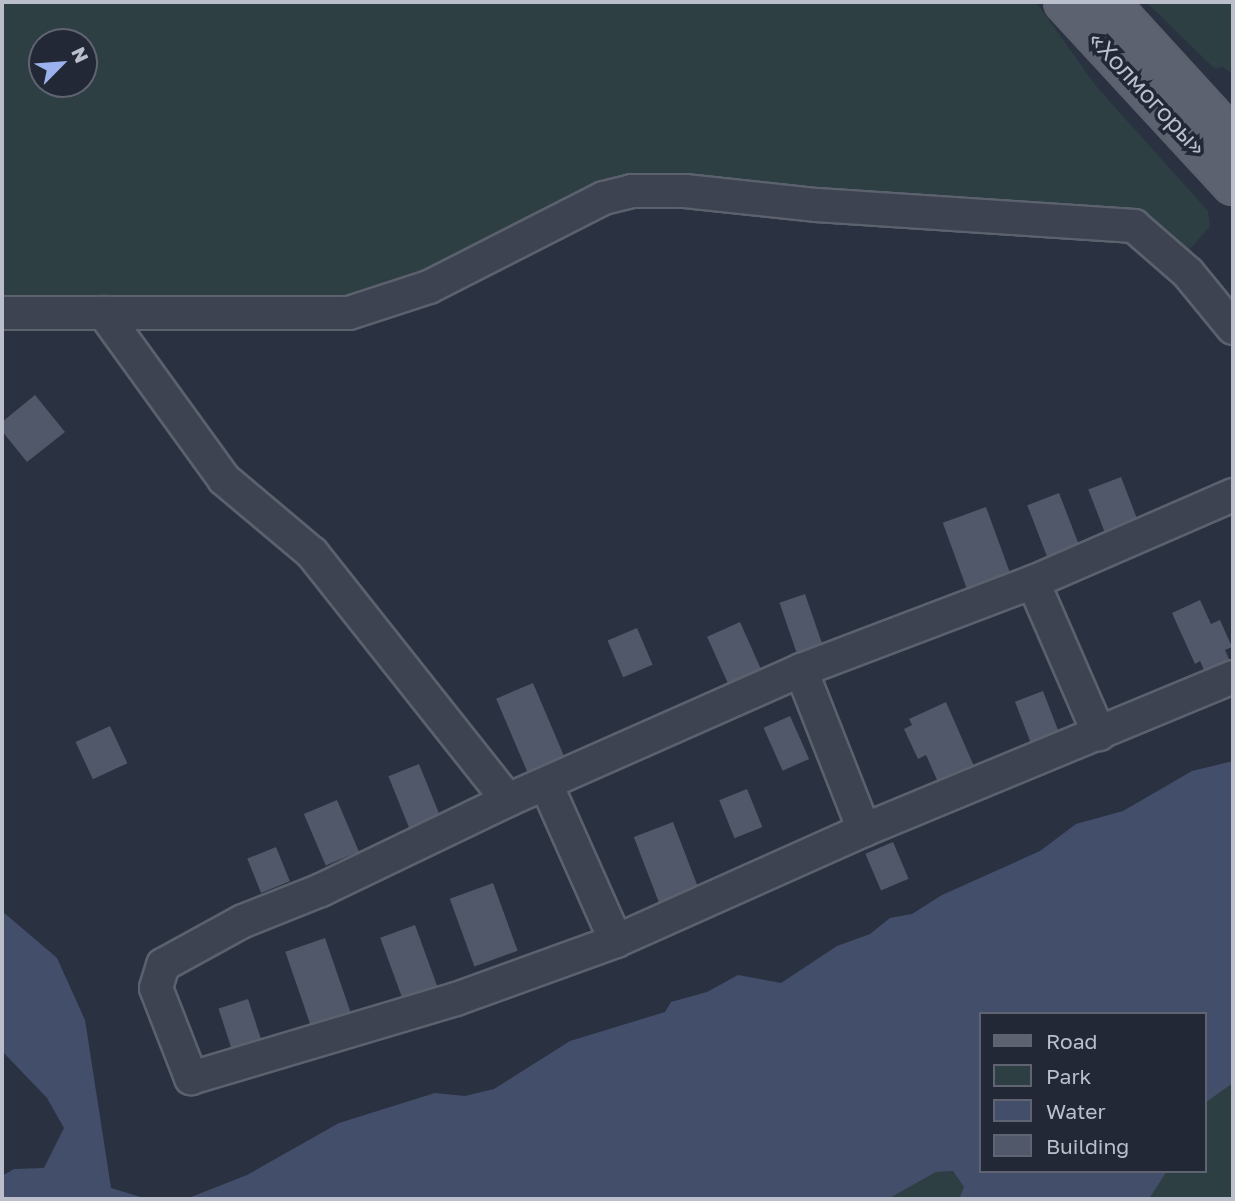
<!DOCTYPE html>
<html>
<head>
<meta charset="utf-8">
<style>
  body { margin:0 }
  #map { position:relative; width:1235px; height:1201px; overflow:hidden; background:#2a3141; font-family:"Golos Text",sans-serif }
  div>[style] { position:absolute }
  [style*='--x'] { left:calc(var(--x)*1px); top:calc(var(--y)*1px); width:calc(var(--w)*1px); rotate:calc(var(--a)*1deg) }
  .green>* { inset:0; background:#2d3f43 }
  .water>* { inset:0; background:#434f6a }
  .building>* { inset:0; background:#515869; transform-origin:0 0 }
  .roads { filter:drop-shadow(2px 0 #5c616e) drop-shadow(-2px 0 #5c616e) drop-shadow(0 2px #5c616e) drop-shadow(0 -2px #5c616e) }
  .minor>* { height:32px; margin:-16px; padding:0 16px; transform-origin:16px; border-radius:16px; background:#3e4351 }
  .major>* { height:38px; margin:-19px; padding:0 19px; transform-origin:19px; border-radius:19px; background:#5c6270 }
  span { translate:-50% -50%; white-space:nowrap; text-align:center; line-height:1.15; -webkit-text-stroke:7px #232836; paint-order:stroke }
  .street-label { font-size:24px; color:#bbbfcb }
  .frame { position:absolute; inset:0; border:4px solid #bbbfcb; pointer-events:none }
  .legend { position:absolute; left:979px; top:1012px; width:228px; height:161px; box-sizing:border-box; background:#232836; border:2px solid #606472; margin:0; padding:9px 12px; list-style:none; font-size:21px; color:#bbbfcb }
  .legend li { display:flex; align-items:center; gap:14px; height:35px }
  .legend b { width:35px; border:2px solid #606472 }
  .north { position:absolute; left:28px; top:28px; width:70px; height:70px; box-sizing:border-box; background:#232836; border:2px solid #606472; border-radius:50%; rotate:65deg; font-size:19px; font-weight:700; line-height:28px; text-align:center; color:#bbbfcb }
  .north::after { content:''; display:block; margin:auto; width:24px; height:32px; background:#9cb2ee; clip-path:polygon(50% 0,100% 100%,50% 72%,0 100%) }
</style>
</head>
<body>
<div id="map">
  <div class="green">
    <div style="clip-path:polygon(evenodd,2px 2px,1036px 2px,1096px 86px,1208px 211px,1210px 226px,1184px 256px,1132px 211px,682px 178px,422px 282px,341px 302px,2px 296px,2px 2px,42px 42px,84px 42px,84px 84px,42px 84px,42px 42px)"></div>
    <div style="clip-path:polygon(1146px 2px,1233px 2px,1233px 74px,1222px 67px,1215px 69px)"></div>
    <div style="clip-path:polygon(1233px 1083px,1233px 1199px,1149px 1199px,1167px 1171px,1205px 1171px,1205px 1103px)"></div>
    <div style="clip-path:polygon(953px 1171px,964px 1187px,959px 1199px,888px 1199px,936px 1172px)"></div>
  </div>
  <div class="water">
    <div style="clip-path:polygon(1233px 761px,1233px 1083px,1205px 1103px,1205px 1014px,981px 1014px,981px 1171px,1167px 1171px,1149px 1199px,959px 1199px,964px 1187px,953px 1171px,936px 1172px,888px 1199px,186px 1199px,247px 1175px,339px 1123px,435px 1093px,465px 1096px,494px 1089px,570px 1041px,665px 1012px,671px 1002px,707px 992px,738px 975px,781px 983px,837px 946px,870px 934px,890px 918px,912px 914px,942px 895px,1040px 851px,1076px 824px,1123px 811px,1192px 771px)"></div>
    <div style="clip-path:polygon(2px 911px,57px 958px,85px 1020px,111px 1188px,147px 1199px,2px 1199px,2px 1176px,14px 1169px,44px 1168px,64px 1128px,47px 1098px,2px 1051px)"></div>
  </div>
  <div class="building">
    <div style="clip-path:polygon(35px 395px,65px 432px,27px 462px,2px 431px,2px 422px)"></div>
    <div style="left:1121px;top:477px;width:55px;height:35px;rotate:69deg"></div>
    <div style="left:1059px;top:493px;width:63px;height:34px;rotate:69deg"></div>
    <div style="left:986px;top:507px;width:73px;height:46px;rotate:70deg"></div>
    <div style="left:805px;top:594px;width:58px;height:27px;rotate:71deg"></div>
    <div style="clip-path:polygon(1200px 600px,1211px 624px,1220px 620px,1232px 647px,1225px 650px,1232px 666px,1207px 677px,1200px 661px,1195px 664px,1172px 613px)"></div>
    <div style="left:740px;top:622px;width:62px;height:36px;rotate:66deg"></div>
    <div style="left:637px;top:628px;width:40px;height:32px;rotate:67deg"></div>
    <div style="left:533px;top:683px;width:88px;height:40px;rotate:67deg"></div>
    <div style="left:1043px;top:691px;width:49px;height:30px;rotate:69deg"></div>
    <div style="clip-path:polygon(946px 702px,977px 773px,941px 789px,926px 755px,918px 759px,904px 729px,912px 725px,909px 719px)"></div>
    <div style="left:790px;top:716px;width:47px;height:29px;rotate:66deg"></div>
    <div style="left:110px;top:726px;width:41px;height:38px;rotate:65deg"></div>
    <div style="left:419px;top:764px;width:61px;height:33px;rotate:68deg"></div>
    <div style="left:747px;top:789px;width:41px;height:30px;rotate:68deg"></div>
    <div style="left:337px;top:800px;width:56px;height:36px;rotate:67deg"></div>
    <div style="left:673px;top:822px;width:72px;height:42px;rotate:69deg"></div>
    <div style="left:893px;top:842px;width:40px;height:30px;rotate:67deg"></div>
    <div style="left:276px;top:847px;width:37px;height:31px;rotate:68deg"></div>
    <div style="left:493px;top:883px;width:72px;height:46px;rotate:70deg"></div>
    <div style="left:415px;top:925px;width:72px;height:37px;rotate:70deg"></div>
    <div style="left:325px;top:938px;width:83px;height:42px;rotate:71deg"></div>
    <div style="left:248px;top:999px;width:45px;height:31px;rotate:72deg"></div>
  </div>
  <div class="roads">
    <div class="minor">
      <div style="--x:2;--y:313;--w:347;--a:0"></div>
      <div style="--x:349;--y:313;--w:84;--a:-18"></div>
      <div style="--x:429;--y:287;--w:196;--a:-27"></div>
      <div style="--x:604;--y:198;--w:29;--a:-14"></div>
      <div style="--x:632;--y:191;--w:53;--a:0"></div>
      <div style="--x:685;--y:191;--w:133;--a:6.1"></div>
      <div style="--x:817;--y:205;--w:318;--a:3.8"></div>
      <div style="--x:1134;--y:226;--w:72;--a:41"></div>
      <div style="--x:1188;--y:273;--w:71;--a:50.7"></div>
      <div style="--x:104;--y:313;--w:205;--a:54.1"></div>
      <div style="--x:224;--y:479;--w:115;--a:40.1"></div>
      <div style="--x:312;--y:553;--w:315;--a:51.6"></div>
      <div style="--x:1233;--y:495;--w:218;--a:156.5"></div>
      <div style="--x:1033;--y:582;--w:248;--a:159.2"></div>
      <div style="--x:801;--y:670;--w:321;--a:156.1"></div>
      <div style="--x:508;--y:800;--w:208;--a:154.3"></div>
      <div style="--x:321;--y:890;--w:84;--a:158.3"></div>
      <div style="--x:243;--y:921;--w:91;--a:151.2"></div>
      <div style="--x:163;--y:965;--w:24;--a:107"></div>
      <div style="--x:156;--y:988;--w:97;--a:68.7"></div>
      <div style="--x:191;--y:1078;--w:277;--a:-16.6"></div>
      <div style="--x:456;--y:999;--w:170;--a:-19.9"></div>
      <div style="--x:616;--y:941;--w:272;--a:-24.1"></div>
      <div style="--x:864;--y:830;--w:399;--a:-22.5"></div>
      <div style="--x:1033;--y:582;--w:166;--a:66.5"></div>
      <div style="--x:801;--y:670;--w:172;--a:68.5"></div>
      <div style="--x:546;--y:784;--w:172;--a:66"></div>
    </div>
    <div class="major">
      <div style="--x:1064;--y:2;--w:249;--a:47.3"></div>
      <div style="--x:1108;--y:2;--w:185;--a:47.6"></div>
    </div>
  </div>
  <div class="street-label">
    <span style="left:1148px;top:93px;rotate:47deg">«Холмогоры»</span>
  </div>
  <div class="frame"></div>
  <ul class="legend">
  <li><b style="height:9px;background:#5c6270"></b>Road</li>
  <li><b style="height:19px;background:#2d3f43"></b>Park</li>
  <li><b style="height:19px;background:#434f6a"></b>Water</li>
  <li><b style="height:19px;background:#515869"></b>Building</li>
  </ul>
  <div class="north">N</div>
</div>
</body>
</html>
